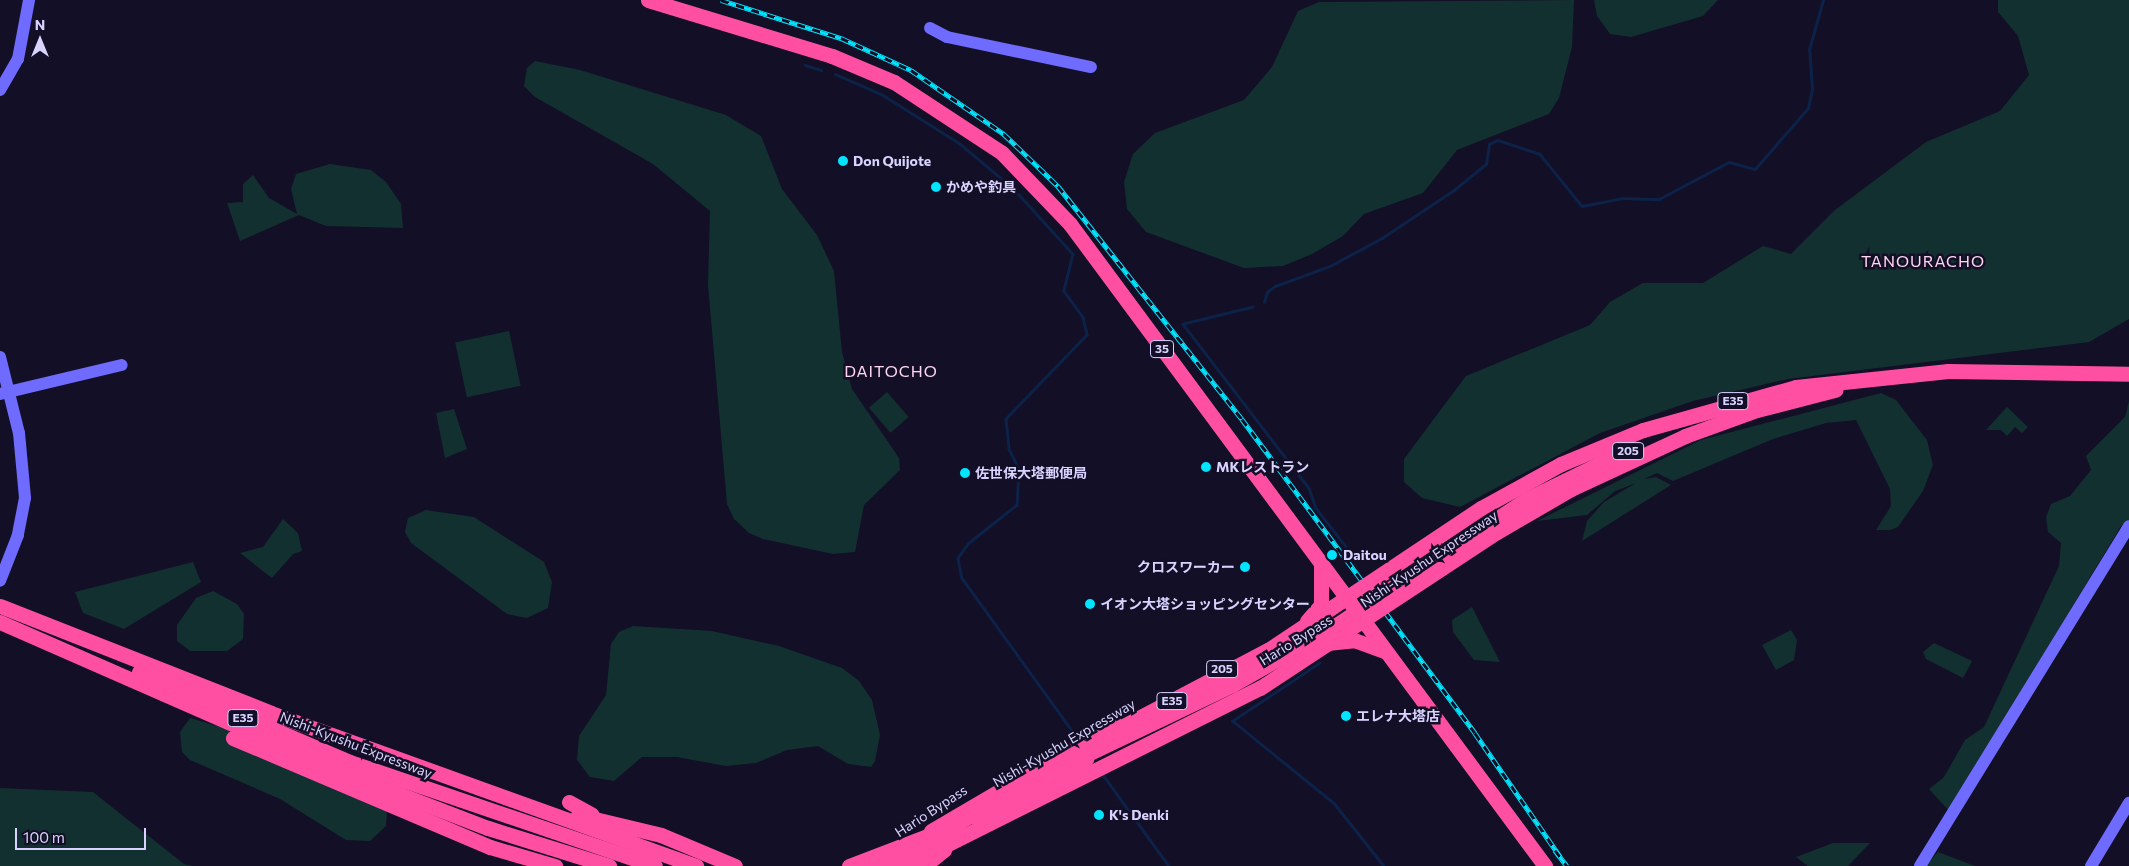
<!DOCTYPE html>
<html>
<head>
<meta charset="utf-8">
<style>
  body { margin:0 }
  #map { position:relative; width:2129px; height:866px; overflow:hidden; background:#130f26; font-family:Commissioner,"Noto Sans JP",sans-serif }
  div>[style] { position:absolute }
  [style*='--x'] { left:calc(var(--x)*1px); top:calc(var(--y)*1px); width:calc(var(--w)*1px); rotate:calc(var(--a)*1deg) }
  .green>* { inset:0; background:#12302f; transform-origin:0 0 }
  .stream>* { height:2.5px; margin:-1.25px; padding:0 1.25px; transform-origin:1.25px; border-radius:1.25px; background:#0c2248 }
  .secondary>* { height:12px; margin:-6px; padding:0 6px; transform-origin:6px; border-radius:6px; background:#6f6bff }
  .highway>* { height:15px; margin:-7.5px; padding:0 7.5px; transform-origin:7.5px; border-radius:7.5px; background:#ff4fa3 }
  .rail>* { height:4.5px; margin-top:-2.25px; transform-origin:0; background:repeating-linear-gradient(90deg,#130f26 0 8px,#00e5ff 0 16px); box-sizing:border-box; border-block:1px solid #00e5ff }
  .highway-bridge>* { height:15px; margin:-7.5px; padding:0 7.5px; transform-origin:7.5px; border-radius:7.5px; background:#ff4fa3 }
  .dots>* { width:14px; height:14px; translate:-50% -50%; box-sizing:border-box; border:2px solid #130f26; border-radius:50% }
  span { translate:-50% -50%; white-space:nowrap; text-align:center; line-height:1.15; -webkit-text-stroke:5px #130f26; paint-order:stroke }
  .shield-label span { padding:1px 4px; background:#130f26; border:1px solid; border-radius:4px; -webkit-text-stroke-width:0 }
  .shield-label { font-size:12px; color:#d9d4ff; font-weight:700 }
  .poi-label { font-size:14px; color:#d9d4ff; font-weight:700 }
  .left { translate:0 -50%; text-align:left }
  .right { translate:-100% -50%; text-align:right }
  .street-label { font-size:14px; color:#d9d4ff }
  .quarter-label { font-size:16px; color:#ffd6f0; letter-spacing:1px }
  .north { position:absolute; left:15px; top:15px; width:50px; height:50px; -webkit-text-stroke:4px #130f26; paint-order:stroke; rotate:0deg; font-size:14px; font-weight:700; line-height:20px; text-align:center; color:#d9d4ff }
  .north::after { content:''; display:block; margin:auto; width:18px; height:22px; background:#d9d4ff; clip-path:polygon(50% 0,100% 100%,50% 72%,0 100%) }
  .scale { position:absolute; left:15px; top:828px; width:131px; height:22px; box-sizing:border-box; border:2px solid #d9d4ff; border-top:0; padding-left:6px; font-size:15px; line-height:18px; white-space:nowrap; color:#d9d4ff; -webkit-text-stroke:4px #130f26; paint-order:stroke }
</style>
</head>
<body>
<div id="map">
  <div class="green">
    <div style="clip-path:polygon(1574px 0,1572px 47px,1559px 98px,1549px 114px,1457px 150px,1423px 193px,1364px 214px,1343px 236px,1312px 254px,1283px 266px,1244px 268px,1146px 232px,1127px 209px,1124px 182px,1133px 154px,1155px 133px,1244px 100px,1272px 67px,1298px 11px,1319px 2px)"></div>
    <div style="clip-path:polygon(1594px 0,1718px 0,1703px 16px,1631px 37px,1610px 34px,1597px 16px)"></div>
    <div style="clip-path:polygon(1998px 0,2129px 0,2129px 319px,2089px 342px,1788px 379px,1693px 401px,1600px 433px,1460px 507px,1422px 498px,1404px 482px,1404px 459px,1466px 376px,1590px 325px,1610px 302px,1643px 283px,1703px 283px,1763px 246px,1791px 254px,1835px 210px,1926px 142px,2000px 111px,2029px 75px,2018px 36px,1998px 12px)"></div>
    <div style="clip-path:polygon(535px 61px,580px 70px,726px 115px,761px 136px,782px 189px,817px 235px,834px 271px,842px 352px,852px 389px,899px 458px,900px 470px,864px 505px,855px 552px,833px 554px,763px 539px,749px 533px,734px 519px,727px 504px,708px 285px,710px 211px,653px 164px,535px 97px,524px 86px,527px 68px)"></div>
    <div style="clip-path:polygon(330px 164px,371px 170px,386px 182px,401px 204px,403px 228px,326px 226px,299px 215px,240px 241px,227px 203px,243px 202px,243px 184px,253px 175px,269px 198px,297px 214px,291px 189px,296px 174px)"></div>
    <div style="left:509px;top:331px;width:56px;height:55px;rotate:78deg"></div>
    <div style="left:887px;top:392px;width:33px;height:24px;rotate:49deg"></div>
    <div style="clip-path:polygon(1881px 393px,1896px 400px,1927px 440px,1933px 465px,1923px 491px,1898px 527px,1890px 530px,1876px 530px,1891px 506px,1890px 489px,1856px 420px,1826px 423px,1773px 439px,1673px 481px,1657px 473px,1644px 479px,1656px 477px,1671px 485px,1582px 541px,1587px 521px,1604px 502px,1636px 483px,1615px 491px,1587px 515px,1537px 521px,1701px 440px)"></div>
    <div style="clip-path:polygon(2129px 401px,2129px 520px,2121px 526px,1949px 811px,1929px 789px,1944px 777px,1965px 740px,1984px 727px,2059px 566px,2061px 543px,2048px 532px,2046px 517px,2051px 504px,2070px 496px,2091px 470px,2086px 456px,2125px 417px)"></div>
    <div style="clip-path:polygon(2007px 407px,2028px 427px,2022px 433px,2015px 427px,2007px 436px,2001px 430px,1986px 430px)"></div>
    <div style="clip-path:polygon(454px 409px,467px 449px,445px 458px,436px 413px)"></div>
    <div style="clip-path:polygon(426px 510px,474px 517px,544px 562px,552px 582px,548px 608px,527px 618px,507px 614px,411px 543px,405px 532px,408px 518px)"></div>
    <div style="clip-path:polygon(283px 519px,298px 533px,302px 551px,293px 554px,272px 578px,240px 553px,263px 547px)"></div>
    <div style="clip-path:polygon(193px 562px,201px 582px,124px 629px,83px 613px,75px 592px)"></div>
    <div style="clip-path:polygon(213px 591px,237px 604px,244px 614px,243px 639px,227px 651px,190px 651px,177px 641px,177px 625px,196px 598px)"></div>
    <div style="clip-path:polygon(1472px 607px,1500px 662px,1474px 660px,1453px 632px,1452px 620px)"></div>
    <div style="clip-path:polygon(633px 626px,712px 631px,779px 646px,842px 668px,859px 681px,872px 700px,880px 735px,875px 761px,871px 767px,848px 764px,818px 746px,787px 750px,756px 763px,726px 766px,677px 757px,642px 757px,614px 781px,590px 777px,577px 760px,579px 736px,606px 695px,611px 644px,619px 632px)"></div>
    <div style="clip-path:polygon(1791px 630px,1797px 640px,1794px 660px,1776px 670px,1762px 645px)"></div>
    <div style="clip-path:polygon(1934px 643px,1972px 661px,1963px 678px,1926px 659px,1923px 652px)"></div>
    <div style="clip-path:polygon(190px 718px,224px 728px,387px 810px,386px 826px,370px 841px,346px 840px,280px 799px,190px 760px,182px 752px,180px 732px)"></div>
    <div style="clip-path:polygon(0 788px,93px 792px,184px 864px,193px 866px,0 866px)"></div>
    <div style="clip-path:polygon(1833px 843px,1870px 843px,1848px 866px,1808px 866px,1796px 857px)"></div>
    <div style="clip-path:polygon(1938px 852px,1975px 866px,1925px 866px)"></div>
  </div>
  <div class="stream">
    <div style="--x:805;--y:65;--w:17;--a:17"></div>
    <div style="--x:835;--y:74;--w:52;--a:23.6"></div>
    <div style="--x:883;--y:95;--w:90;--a:32.3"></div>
    <div style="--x:959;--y:143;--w:72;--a:39.9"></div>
    <div style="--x:1014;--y:189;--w:88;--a:47.8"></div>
    <div style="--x:1073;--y:254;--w:38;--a:104"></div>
    <div style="--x:1064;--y:291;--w:32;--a:54"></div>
    <div style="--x:1083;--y:317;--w:18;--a:77"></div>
    <div style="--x:1087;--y:335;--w:117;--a:134"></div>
    <div style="--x:1006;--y:419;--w:30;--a:84"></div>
    <div style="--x:1009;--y:449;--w:22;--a:63"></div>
    <div style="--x:1019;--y:469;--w:36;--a:93"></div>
    <div style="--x:1017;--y:505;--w:61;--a:141.6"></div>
    <div style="--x:969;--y:543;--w:19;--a:126"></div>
    <div style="--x:958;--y:558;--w:20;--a:79"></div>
    <div style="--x:962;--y:578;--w:198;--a:54.2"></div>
    <div style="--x:1264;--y:302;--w:10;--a:-73"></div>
    <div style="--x:1267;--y:292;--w:10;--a:-37"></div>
    <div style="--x:1275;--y:286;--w:59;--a:-20"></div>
    <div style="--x:1330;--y:266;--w:59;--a:-28.3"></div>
    <div style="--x:1382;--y:238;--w:87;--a:-33.7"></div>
    <div style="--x:1454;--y:190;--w:41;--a:-39.1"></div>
    <div style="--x:1486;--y:164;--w:20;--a:-81"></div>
    <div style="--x:1489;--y:144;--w:10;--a:-24"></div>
    <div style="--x:1498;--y:140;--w:44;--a:18.4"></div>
    <div style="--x:1540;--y:154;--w:67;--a:51.1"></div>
    <div style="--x:1582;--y:206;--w:42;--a:-11"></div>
    <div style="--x:1623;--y:198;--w:36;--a:2"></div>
    <div style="--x:1659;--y:199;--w:79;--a:-27.9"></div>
    <div style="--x:1729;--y:162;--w:27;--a:15"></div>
    <div style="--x:1755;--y:169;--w:81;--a:-49"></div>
    <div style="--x:1808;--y:108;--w:19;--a:-78"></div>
    <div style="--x:1812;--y:89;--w:39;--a:-94"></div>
    <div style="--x:1809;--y:50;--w:52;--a:-74.4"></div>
    <div style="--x:1253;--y:307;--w:72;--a:166.3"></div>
    <div style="--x:1183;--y:324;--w:207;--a:52.5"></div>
    <div style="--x:1309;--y:488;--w:21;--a:71"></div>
    <div style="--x:1316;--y:508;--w:62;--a:52.2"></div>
    <div style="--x:1320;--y:663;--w:105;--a:146.3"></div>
    <div style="--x:1233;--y:721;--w:130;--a:39.1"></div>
    <div style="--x:1334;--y:803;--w:80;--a:51.6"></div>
    <div style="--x:1101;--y:772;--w:116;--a:54.1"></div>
  </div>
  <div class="secondary">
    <div style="--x:930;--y:28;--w:19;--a:28"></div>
    <div style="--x:947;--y:37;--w:147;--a:11.8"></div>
    <div style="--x:0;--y:90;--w:36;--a:-60"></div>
    <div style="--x:18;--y:59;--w:60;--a:-79.4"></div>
    <div style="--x:0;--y:357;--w:78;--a:76"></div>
    <div style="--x:19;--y:433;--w:65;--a:84.7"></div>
    <div style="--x:25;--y:498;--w:38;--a:101"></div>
    <div style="--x:18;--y:535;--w:49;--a:111.4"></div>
    <div style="--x:0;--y:394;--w:125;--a:-13.4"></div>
    <div style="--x:1920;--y:866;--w:399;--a:-58.4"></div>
    <div style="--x:2091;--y:866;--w:74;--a:-58.9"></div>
  </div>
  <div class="highway">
    <div style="--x:648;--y:0;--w:192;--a:16.9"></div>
    <div style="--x:832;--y:56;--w:67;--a:22.8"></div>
    <div style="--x:894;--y:82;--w:129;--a:33.3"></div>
    <div style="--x:1002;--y:153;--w:98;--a:46.2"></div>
    <div style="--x:1070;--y:224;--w:799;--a:53.5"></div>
    <div style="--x:1481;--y:508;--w:91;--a:-28.8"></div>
    <div style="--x:1561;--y:464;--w:89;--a:-22.5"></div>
    <div style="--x:1643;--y:430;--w:159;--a:-15.7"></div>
    <div style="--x:1796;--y:387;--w:153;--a:-6"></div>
    <div style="--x:1948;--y:371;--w:181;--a:0.9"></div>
    <div style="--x:1497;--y:532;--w:86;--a:-30.2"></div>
    <div style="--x:1571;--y:489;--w:126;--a:-24.9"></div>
    <div style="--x:1685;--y:436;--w:77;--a:-19.9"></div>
    <div style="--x:1757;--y:410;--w:81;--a:-14.4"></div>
    <div style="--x:1403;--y:580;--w:148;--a:-33.2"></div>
    <div style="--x:1527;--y:499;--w:93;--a:-26"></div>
    <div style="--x:0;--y:606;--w:291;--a:21.5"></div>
    <div style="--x:271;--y:713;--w:452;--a:19.8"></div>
    <div style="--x:1307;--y:621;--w:21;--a:-49"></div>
    <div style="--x:1321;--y:605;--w:40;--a:-90"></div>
    <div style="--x:0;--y:622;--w:373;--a:23.7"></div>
    <div style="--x:342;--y:772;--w:156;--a:21"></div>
    <div style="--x:488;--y:828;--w:127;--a:17.4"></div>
    <div style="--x:1327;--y:643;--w:27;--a:-6"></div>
    <div style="--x:1354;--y:640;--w:32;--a:20"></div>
    <div style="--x:139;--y:672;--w:229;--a:23.1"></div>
    <div style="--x:350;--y:762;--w:322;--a:18.8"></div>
    <div style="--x:233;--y:738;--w:279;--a:23"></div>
    <div style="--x:490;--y:847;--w:68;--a:16.3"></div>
    <div style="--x:1075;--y:760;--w:174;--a:-25.5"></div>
    <div style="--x:1232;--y:685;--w:112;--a:-29.6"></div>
    <div style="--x:569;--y:802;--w:26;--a:29"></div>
    <div style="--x:578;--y:815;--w:85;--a:13.5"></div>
    <div style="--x:661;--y:835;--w:80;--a:22.7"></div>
    <div style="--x:979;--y:823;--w:125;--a:-30.9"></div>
    <div style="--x:931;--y:831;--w:213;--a:-30.4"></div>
    <div style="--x:876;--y:866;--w:29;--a:-34"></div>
    <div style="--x:894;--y:866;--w:57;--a:-32.9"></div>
    <div style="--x:924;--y:866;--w:26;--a:-39"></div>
  </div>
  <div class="rail">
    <div style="--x:721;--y:0;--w:126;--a:17.6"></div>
    <div style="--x:841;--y:38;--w:77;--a:24.6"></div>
    <div style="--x:911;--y:70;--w:113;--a:34.5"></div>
    <div style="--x:1004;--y:134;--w:75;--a:43.9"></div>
    <div style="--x:1058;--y:186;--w:297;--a:51.7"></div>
    <div style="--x:1242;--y:419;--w:391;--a:53.4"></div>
    <div style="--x:1475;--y:733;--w:150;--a:55.4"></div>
    <div style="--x:1555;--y:850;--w:20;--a:53"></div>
  </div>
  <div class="highway-bridge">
    <div style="--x:1329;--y:630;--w:89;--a:-34"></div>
    <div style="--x:849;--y:866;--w:109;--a:-20.9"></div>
    <div style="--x:951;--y:827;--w:170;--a:-30.8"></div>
    <div style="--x:1097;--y:740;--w:193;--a:-27.8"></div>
    <div style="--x:1268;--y:650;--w:256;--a:-33.7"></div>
    <div style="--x:904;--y:866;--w:398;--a:-26.6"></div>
    <div style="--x:1260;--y:688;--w:284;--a:-33.4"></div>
  </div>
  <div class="dots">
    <div style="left:843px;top:161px;background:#00e5ff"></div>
    <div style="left:936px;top:187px;background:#00e5ff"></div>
    <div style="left:1206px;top:467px;background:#00e5ff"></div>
    <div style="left:965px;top:473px;background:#00e5ff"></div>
    <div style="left:1332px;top:555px;background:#00e5ff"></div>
    <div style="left:1245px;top:567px;background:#00e5ff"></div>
    <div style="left:1090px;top:604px;background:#00e5ff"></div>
    <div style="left:1346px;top:716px;background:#00e5ff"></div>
    <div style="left:1099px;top:815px;background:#00e5ff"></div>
  </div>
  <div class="shield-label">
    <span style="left:1162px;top:349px">35</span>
    <span style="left:1733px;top:401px">E35</span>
    <span style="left:1628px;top:451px">205</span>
    <span style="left:1222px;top:669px">205</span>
    <span style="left:1172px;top:701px">E35</span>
    <span style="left:243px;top:718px">E35</span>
  </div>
  <div class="poi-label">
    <span class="left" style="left:853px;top:161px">Don Quijote</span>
    <span class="left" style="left:946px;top:187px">かめや釣具</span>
    <span class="left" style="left:1216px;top:467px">MKレストラン</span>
    <span class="left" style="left:975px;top:473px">佐世保大塔郵便局</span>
    <span class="left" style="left:1343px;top:555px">Daitou</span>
    <span class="right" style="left:1235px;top:567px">クロスワーカー</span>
    <span class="left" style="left:1100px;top:604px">イオン大塔ショッピングセンター</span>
    <span class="left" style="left:1356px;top:716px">エレナ大塔店</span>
    <span class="left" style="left:1109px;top:815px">K's Denki</span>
  </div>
  <div class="street-label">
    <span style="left:1429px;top:559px;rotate:-34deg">Nishi-Kyushu Expressway</span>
    <span style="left:1296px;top:640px;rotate:-32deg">Hario Bypass</span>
    <span style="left:1064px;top:743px;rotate:-30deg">Nishi-Kyushu Expressway</span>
    <span style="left:356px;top:745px;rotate:21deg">Nishi-Kyushu Expressway</span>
    <span style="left:931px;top:811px;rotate:-33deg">Hario Bypass</span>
  </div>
  <div class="quarter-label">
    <span style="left:1923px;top:261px">TANOURACHO</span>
    <span style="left:891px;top:371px">DAITOCHO</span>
  </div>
  <div class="north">N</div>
  <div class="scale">100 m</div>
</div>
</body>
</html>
